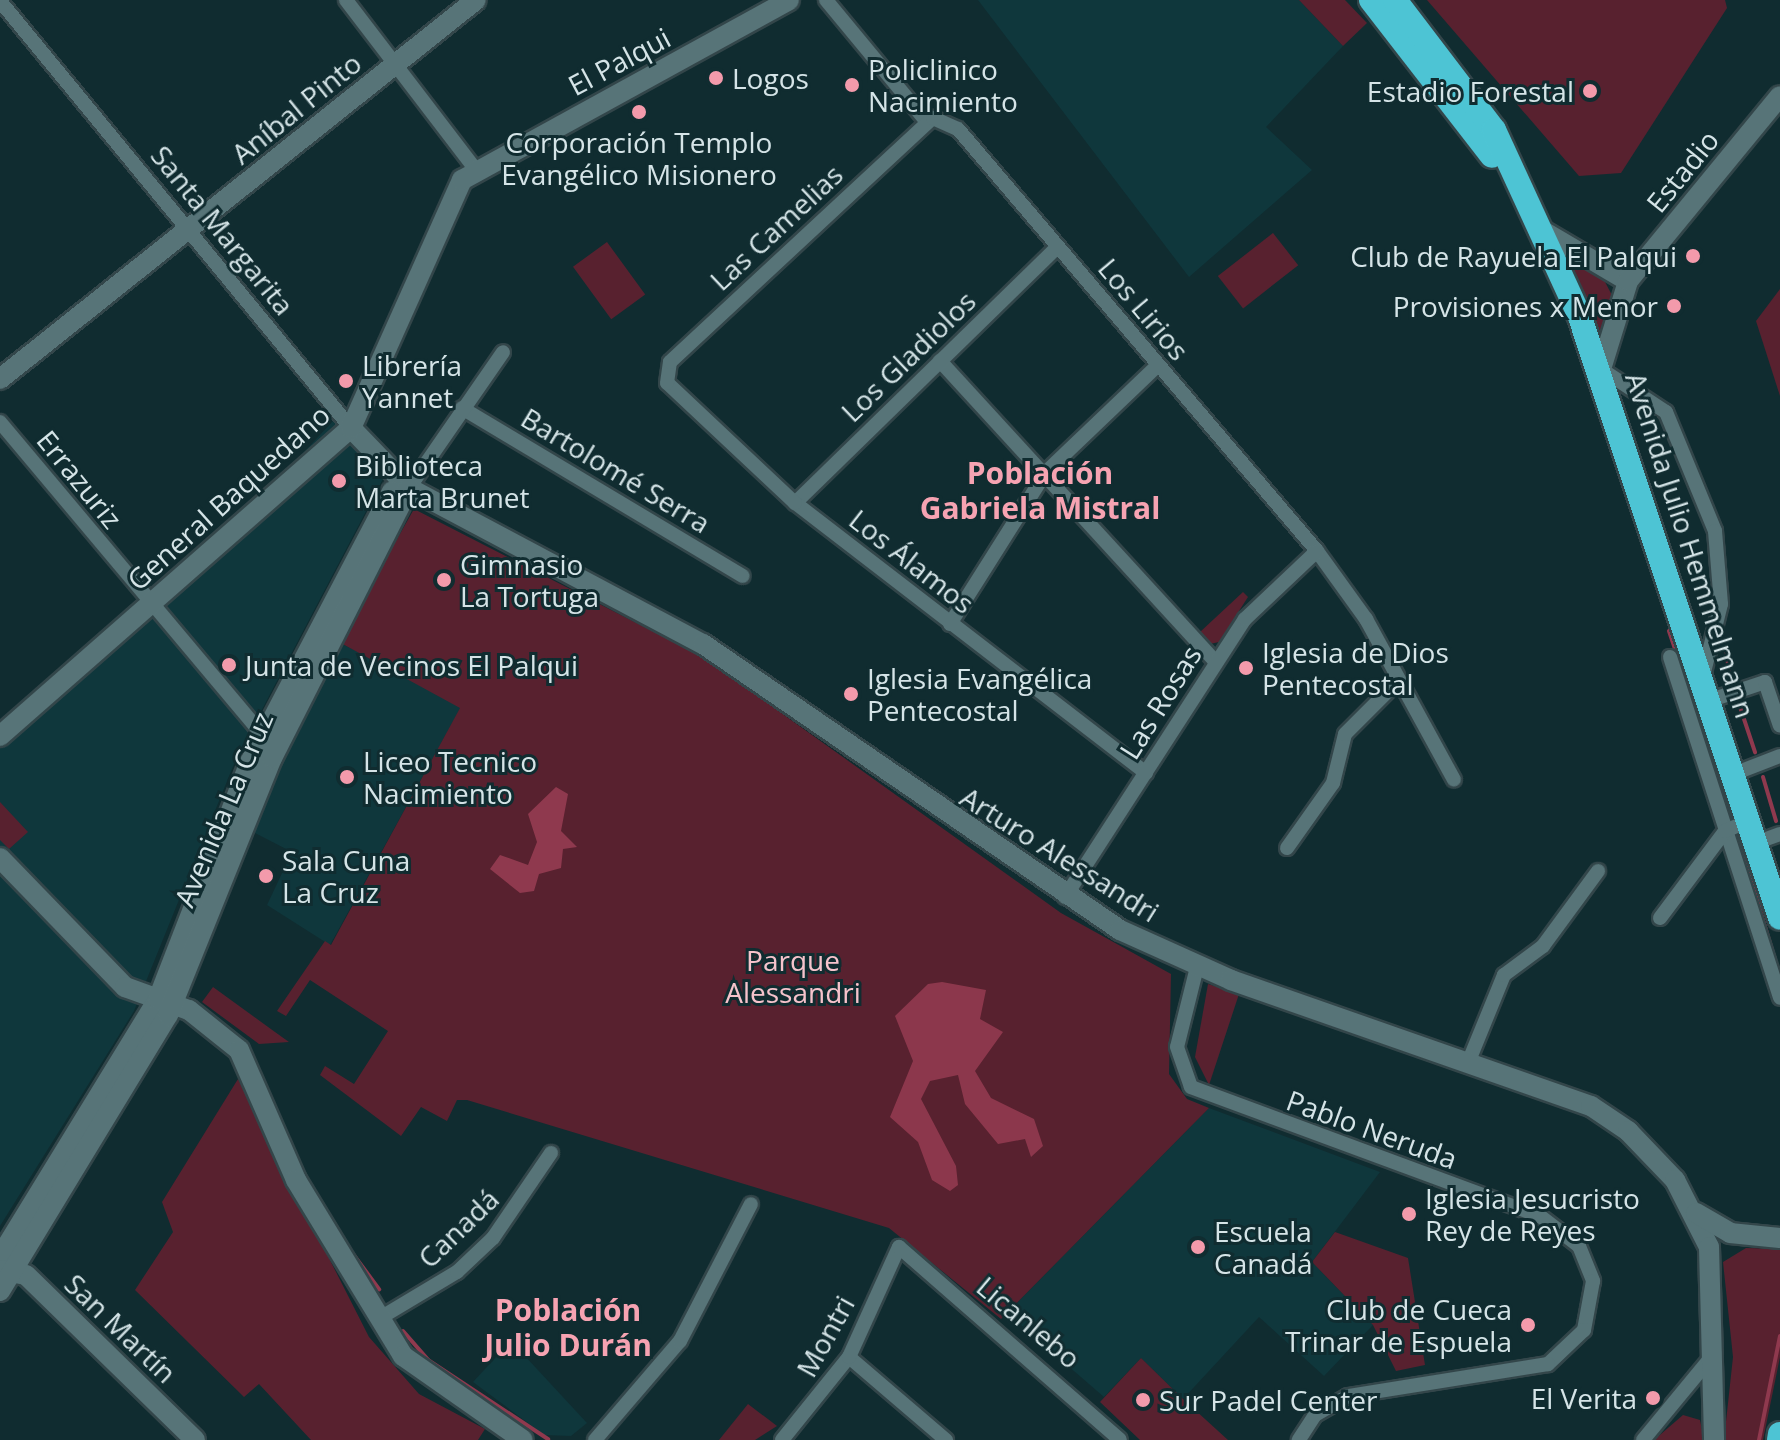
<!DOCTYPE html>
<html>
<head>
<meta charset="utf-8">
<style>
  body { margin:0 }
  #map { position:relative; width:1780px; height:1440px; overflow:hidden; background:#102c30; font-family:"Open Sans",sans-serif }
  div>[style] { position:absolute }
  [style*='--x'] { left:calc(var(--x)*1px); top:calc(var(--y)*1px); width:calc(var(--w)*1px); rotate:calc(var(--a)*1deg) }
  .built>* { inset:0; background:#0f373c }
  .green>* { inset:0; background:#58212f; transform-origin:0 0 }
  .forest>* { inset:0; background:#8c374c }
  .water>* { inset:0; background:#8f394e }
  .stream>* { height:4px; margin:-2px; padding:0 2px; transform-origin:2px; border-radius:2px; background:#8f394e }
  .roads { filter:drop-shadow(2px 0 #33464a) drop-shadow(-2px 0 #33464a) drop-shadow(0 2px #33464a) drop-shadow(0 -2px #33464a) }
  .street>* { height:14px; margin:-7px; padding:0 7px; transform-origin:7px; border-radius:7px; background:#577478 }
  .secondary>* { height:20px; margin:-10px; padding:0 10px; transform-origin:10px; border-radius:10px; background:#577478 }
  .highway>* { height:24px; margin:-12px; padding:0 12px; transform-origin:12px; border-radius:12px; background:#4dc4d4 }
  .dots>* { width:22px; height:22px; translate:-50% -50%; box-sizing:border-box; border:4px solid #102c30; border-radius:50% }
  span { translate:-50% -50%; white-space:nowrap; text-align:center; line-height:1.15; -webkit-text-stroke:6px #102c30; paint-order:stroke }
  .street-label { font-size:28px; color:#d5e4e7 }
  .poi-label { font-size:28px; color:#d5e4e7 }
  .left { translate:0 -50%; text-align:left }
  .right { translate:-100% -50%; text-align:right }
  .park-label { font-size:28px; color:#f6c3cc }
  .neighbourhood-label { font-size:30px; color:#f6a3b2; font-weight:700 }
</style>
</head>
<body>
<div id="map">
  <div class="built">
    <div style="clip-path:polygon(978px 0,1299px 0,1343px 46px,1266px 127px,1312px 170px,1189px 277px)"></div>
    <div style="clip-path:polygon(347px 406px,394px 458px,236px 759px,134px 1011px,0 1226px,0 724px,290px 467px)"></div>
    <div style="clip-path:polygon(339px 642px,461px 707px,330px 945px,267px 905px,292px 852px,253px 832px,295px 723px)"></div>
    <div style="clip-path:polygon(1209px 1108px,1380px 1172px,1312px 1262px,1373px 1325px,1324px 1376px,1259px 1317px,1183px 1399px,1141px 1358px,1104px 1397px,1007px 1313px)"></div>
    <div style="clip-path:polygon(511px 1341px,587px 1423px,571px 1436px,544px 1435px,473px 1382px)"></div>
  </div>
  <div class="green">
    <div style="clip-path:polygon(1299px 0,1345px 0,1367px 23px,1343px 46px)"></div>
    <div style="clip-path:polygon(1427px 0,1725px 0,1727px 8px,1621px 173px,1579px 176px)"></div>
    <div style="left:1273px;top:233px;width:41px;height:70px;rotate:52deg"></div>
    <div style="left:607px;top:242px;width:65px;height:42px;rotate:54deg"></div>
    <div style="clip-path:polygon(1556px 253px,1604px 280px,1615px 301px,1604px 344px)"></div>
    <div style="clip-path:polygon(1780px 289px,1780px 396px,1756px 321px)"></div>
    <div style="clip-path:polygon(414px 509px,703px 657px,1061px 913px,1171px 974px,1169px 1074px,1187px 1099px,1209px 1108px,1001px 1319px,889px 1228px,467px 1100px,457px 1100px,447px 1121px,421px 1107px,401px 1136px,320px 1075px,325px 1066px,354px 1084px,388px 1031px,310px 980px,286px 1016px,277px 1011px,325px 941px,331px 945px,460px 708px,339px 642px)"></div>
    <div style="clip-path:polygon(1243px 592px,1248px 597px,1219px 642px,1210px 644px,1200px 632px)"></div>
    <div style="clip-path:polygon(0 802px,28px 832px,9px 849px,0 840px)"></div>
    <div style="clip-path:polygon(1208px 984px,1239px 994px,1209px 1085px,1195px 1057px)"></div>
    <div style="clip-path:polygon(213px 987px,275px 1032px,289px 1042px,259px 1044px,202px 1002px)"></div>
    <div style="clip-path:polygon(238px 1079px,369px 1337px,419px 1394px,485px 1429px,478px 1440px,311px 1440px,259px 1384px,244px 1397px,135px 1290px,173px 1232px,162px 1202px)"></div>
    <div style="clip-path:polygon(1335px 1232px,1408px 1258px,1425px 1365px,1396px 1371px,1373px 1325px,1312px 1262px)"></div>
    <div style="clip-path:polygon(1746px 1248px,1780px 1249px,1780px 1357px,1763px 1440px,1724px 1440px,1733px 1357px,1723px 1262px)"></div>
    <div style="clip-path:polygon(1141px 1358px,1183px 1399px,1228px 1440px,1140px 1440px,1100px 1402px)"></div>
    <div style="clip-path:polygon(748px 1404px,777px 1426px,755px 1440px,719px 1440px)"></div>
    <div style="clip-path:polygon(1683px 1415px,1700px 1420px,1704px 1440px,1654px 1440px)"></div>
  </div>
  <div class="forest">
    <div style="clip-path:polygon(942px 982px,986px 990px,980px 1019px,1003px 1032px,975px 1071px,991px 1098px,1034px 1119px,1043px 1146px,1031px 1157px,1025px 1139px,998px 1144px,965px 1104px,958px 1075px,930px 1081px,921px 1099px,956px 1166px,958px 1185px,950px 1191px,932px 1180px,918px 1142px,890px 1117px,913px 1061px,895px 1016px,928px 984px)"></div>
  </div>
  <div class="water">
    <div style="clip-path:polygon(556px 787px,568px 794px,561px 831px,577px 847px,563px 849px,561px 868px,539px 874px,534px 891px,520px 893px,490px 869px,500px 855px,528px 865px,537px 842px,528px 814px)"></div>
  </div>
  <div class="stream">
    <div style="--x:1669;--y:631;--w:197;--a:71.4"></div>
    <div style="--x:1726;--y:648;--w:31;--a:83"></div>
    <div style="--x:1739;--y:704;--w:51;--a:71.6"></div>
    <div style="--x:1763;--y:777;--w:46;--a:73.5"></div>
    <div style="--x:1737;--y:835;--w:130;--a:73"></div>
    <div style="--x:353;--y:1254;--w:44;--a:53.4"></div>
    <div style="--x:403;--y:1331;--w:38;--a:49"></div>
    <div style="--x:428;--y:1360;--w:144;--a:33.4"></div>
    <div style="--x:1759;--y:1440;--w:106;--a:-78.6"></div>
  </div>
  <div class="roads">
    <div class="street">
      <div style="--x:346;--y:0;--w:213;--a:52.6"></div>
      <div style="--x:826;--y:0;--w:157;--a:50.4"></div>
      <div style="--x:0;--y:1;--w:553;--a:50.58"></div>
      <div style="--x:940;--y:361;--w:407;--a:47.5"></div>
      <div style="--x:1601;--y:369;--w:78;--a:33.5"></div>
      <div style="--x:1666;--y:412;--w:129;--a:67.6"></div>
      <div style="--x:1715;--y:531;--w:73;--a:85.3"></div>
      <div style="--x:1721;--y:604;--w:74;--a:104"></div>
      <div style="--x:462;--y:408;--w:327;--a:30.9"></div>
      <div style="--x:0;--y:422;--w:419;--a:50"></div>
      <div style="--x:409;--y:488;--w:165;--a:-55.3"></div>
      <div style="--x:795;--y:503;--w:366;--a:-44.3"></div>
      <div style="--x:950;--y:624;--w:180;--a:-57.7"></div>
      <div style="--x:1046;--y:472;--w:155;--a:-43.7"></div>
      <div style="--x:1670;--y:657;--w:358;--a:72.1"></div>
      <div style="--x:1711;--y:700;--w:57;--a:-18.4"></div>
      <div style="--x:1765;--y:682;--w:46;--a:71.2"></div>
      <div style="--x:1146;--y:773;--w:443;--a:-142.4"></div>
      <div style="--x:795;--y:503;--w:175;--a:-136.8"></div>
      <div style="--x:667;--y:383;--w:21;--a:-82"></div>
      <div style="--x:670;--y:362;--w:359;--a:-42.9"></div>
      <div style="--x:933;--y:118;--w:27;--a:24"></div>
      <div style="--x:958;--y:129;--w:554;--a:49.61"></div>
      <div style="--x:1317;--y:551;--w:84;--a:54.2"></div>
      <div style="--x:1366;--y:619;--w:183;--a:61.3"></div>
      <div style="--x:1736;--y:773;--w:47;--a:-21.1"></div>
      <div style="--x:1758;--y:842;--w:23;--a:-20"></div>
      <div style="--x:1287;--y:848;--w:80;--a:-54.7"></div>
      <div style="--x:1333;--y:783;--w:50;--a:-76.2"></div>
      <div style="--x:1345;--y:734;--w:76;--a:-45"></div>
      <div style="--x:1065;--y:897;--w:331;--a:-57.1"></div>
      <div style="--x:1245;--y:619;--w:99;--a:-43.4"></div>
      <div style="--x:1660;--y:918;--w:109;--a:-53.2"></div>
      <div style="--x:1725;--y:831;--w:15;--a:-23"></div>
      <div style="--x:1197;--y:967;--w:82;--a:104"></div>
      <div style="--x:1177;--y:1047;--w:42;--a:70.7"></div>
      <div style="--x:1191;--y:1087;--w:372;--a:20.3"></div>
      <div style="--x:1540;--y:1216;--w:49;--a:37.6"></div>
      <div style="--x:1579;--y:1246;--w:38;--a:68"></div>
      <div style="--x:1593;--y:1281;--w:50;--a:100.4"></div>
      <div style="--x:1584;--y:1330;--w:50;--a:136.6"></div>
      <div style="--x:1548;--y:1364;--w:203;--a:170.9"></div>
      <div style="--x:1348;--y:1396;--w:38;--a:150"></div>
      <div style="--x:1315;--y:1415;--w:30;--a:123"></div>
      <div style="--x:1468;--y:1063;--w:95;--a:-67.8"></div>
      <div style="--x:1504;--y:975;--w:49;--a:-36.6"></div>
      <div style="--x:1543;--y:946;--w:93;--a:-53.7"></div>
      <div style="--x:380;--y:1318;--w:90;--a:-30.9"></div>
      <div style="--x:457;--y:1272;--w:50;--a:-43.4"></div>
      <div style="--x:493;--y:1238;--w:103;--a:-55.7"></div>
      <div style="--x:849;--y:1357;--w:128;--a:40.6"></div>
      <div style="--x:595;--y:1440;--w:130;--a:-49.4"></div>
      <div style="--x:680;--y:1341;--w:154;--a:-62.6"></div>
      <div style="--x:782;--y:1440;--w:107;--a:-51.1"></div>
      <div style="--x:849;--y:1357;--w:121;--a:-65.6"></div>
      <div style="--x:899;--y:1247;--w:293;--a:41.1"></div>
      <div style="--x:1643;--y:1440;--w:112;--a:-50.5"></div>
    </div>
    <div class="secondary">
      <div style="--x:1538;--y:228;--w:104;--a:30.5"></div>
      <div style="--x:1601;--y:369;--w:92;--a:-72.9"></div>
      <div style="--x:1628;--y:281;--w:239;--a:-50.6"></div>
      <div style="--x:0;--y:379;--w:608;--a:-38.53"></div>
      <div style="--x:351;--y:428;--w:83;--a:46"></div>
      <div style="--x:409;--y:488;--w:333;--a:28"></div>
      <div style="--x:703;--y:644;--w:506;--a:34.44"></div>
      <div style="--x:1120;--y:930;--w:122;--a:24.2"></div>
      <div style="--x:1231;--y:980;--w:381;--a:19.3"></div>
      <div style="--x:1591;--y:1106;--w:45;--a:34"></div>
      <div style="--x:1628;--y:1131;--w:68;--a:46.2"></div>
      <div style="--x:1675;--y:1180;--w:75;--a:63.1"></div>
      <div style="--x:1709;--y:1247;--w:193;--a:88.5"></div>
      <div style="--x:0;--y:736;--w:467;--a:-41.3"></div>
      <div style="--x:351;--y:428;--w:272;--a:-65.9"></div>
      <div style="--x:462;--y:180;--w:373;--a:-28.8"></div>
      <div style="--x:0;--y:858;--w:180;--a:45.9"></div>
      <div style="--x:125;--y:987;--w:68;--a:19.8"></div>
      <div style="--x:189;--y:1010;--w:64;--a:38.7"></div>
      <div style="--x:239;--y:1050;--w:142;--a:66.3"></div>
      <div style="--x:296;--y:1180;--w:206;--a:58.7"></div>
      <div style="--x:403;--y:1356;--w:146;--a:35"></div>
      <div style="--x:1696;--y:1213;--w:39;--a:30"></div>
      <div style="--x:1730;--y:1233;--w:50;--a:5.7"></div>
      <div style="--x:0;--y:1257;--w:303;--a:-58.5"></div>
      <div style="--x:158;--y:999;--w:254;--a:-68.8"></div>
      <div style="--x:250;--y:762;--w:306;--a:-62.3"></div>
      <div style="--x:0;--y:1270;--w:26;--a:11"></div>
      <div style="--x:26;--y:1275;--w:236;--a:44.3"></div>
      <div style="--x:0;--y:1291;--w:323;--a:-58.7"></div>
      <div style="--x:168;--y:1015;--w:277;--a:-68"></div>
      <div style="--x:272;--y:758;--w:303;--a:-63.1"></div>
    </div>
    <div class="highway">
      <div style="--x:1371;--y:0;--w:197;--a:52.2"></div>
      <div style="--x:1395;--y:0;--w:163;--a:52.7"></div>
      <div style="--x:1494;--y:130;--w:206;--a:65.3"></div>
      <div style="--x:1580;--y:317;--w:633;--a:71.59"></div>
      <div style="--x:1779;--y:1440;--w:6;--a:-81"></div>
    </div>
  </div>
  <div class="dots">
    <div style="left:716px;top:78px;background:#f39aab"></div>
    <div style="left:852px;top:85px;background:#f39aab"></div>
    <div style="left:1590px;top:91px;background:#f39aab"></div>
    <div style="left:639px;top:112px;background:#f39aab"></div>
    <div style="left:1693px;top:256px;background:#f39aab"></div>
    <div style="left:1674px;top:306px;background:#f39aab"></div>
    <div style="left:346px;top:381px;background:#f39aab"></div>
    <div style="left:339px;top:481px;background:#f39aab"></div>
    <div style="left:444px;top:580px;background:#f39aab"></div>
    <div style="left:229px;top:665px;background:#f39aab"></div>
    <div style="left:1246px;top:668px;background:#f39aab"></div>
    <div style="left:851px;top:694px;background:#f39aab"></div>
    <div style="left:347px;top:777px;background:#f39aab"></div>
    <div style="left:266px;top:876px;background:#f39aab"></div>
    <div style="left:1409px;top:1214px;background:#f39aab"></div>
    <div style="left:1198px;top:1247px;background:#f39aab"></div>
    <div style="left:1528px;top:1325px;background:#f39aab"></div>
    <div style="left:1653px;top:1398px;background:#f39aab"></div>
    <div style="left:1143px;top:1400px;background:#f39aab"></div>
  </div>
  <div class="street-label">
    <span style="left:619px;top:61px;rotate:-28deg">El Palqui</span>
    <span style="left:296px;top:108px;rotate:-39deg">Aníbal Pinto</span>
    <span style="left:1682px;top:171px;rotate:-51deg">Estadio</span>
    <span style="left:776px;top:227px;rotate:-43deg">Las Camelias</span>
    <span style="left:223px;top:230px;rotate:51deg">Santa Margarita</span>
    <span style="left:1144px;top:309px;rotate:50deg">Los Lirios</span>
    <span style="left:908px;top:356px;rotate:-44deg">Los Gladiolos</span>
    <span style="left:616px;top:470px;rotate:31deg">Bartolomé Serra</span>
    <span style="left:80px;top:479px;rotate:51deg">Errazuriz</span>
    <span style="left:228px;top:497px;rotate:-42deg">General Baquedano</span>
    <span style="left:1691px;top:545px;rotate:72deg">Avenida Julio Hemmelmann</span>
    <span style="left:912px;top:561px;rotate:38deg">Los Álamos</span>
    <span style="left:1160px;top:702px;rotate:-58deg">Las Rosas</span>
    <span style="left:223px;top:809px;rotate:-67deg">Avenida La Cruz</span>
    <span style="left:1060px;top:854px;rotate:32deg">Arturo Alessandri</span>
    <span style="left:1372px;top:1129px;rotate:20deg">Pablo Neruda</span>
    <span style="left:458px;top:1228px;rotate:-44deg">Canadá</span>
    <span style="left:1029px;top:1322px;rotate:40deg">Licanlebo</span>
    <span style="left:121px;top:1328px;rotate:44deg">San Martín</span>
    <span style="left:825px;top:1336px;rotate:-61deg">Montri</span>
  </div>
  <div class="poi-label">
    <span class="left" style="left:868px;top:85px">Policlinico<br>Nacimiento</span>
    <span class="left" style="left:732px;top:78px">Logos</span>
    <span class="right" style="left:1574px;top:91px">Estadio Forestal</span>
    <span style="left:639px;top:158px">Corporación Templo<br>Evangélico Misionero</span>
    <span class="right" style="left:1677px;top:256px">Club de Rayuela El Palqui</span>
    <span class="right" style="left:1658px;top:306px">Provisiones x Menor</span>
    <span class="left" style="left:362px;top:381px">Librería<br>Yannet</span>
    <span class="left" style="left:355px;top:481px">Biblioteca<br>Marta Brunet</span>
    <span class="left" style="left:460px;top:580px">Gimnasio<br>La Tortuga</span>
    <span class="left" style="left:1262px;top:668px">Iglesia de Dios<br>Pentecostal</span>
    <span class="left" style="left:245px;top:665px">Junta de Vecinos El Palqui</span>
    <span class="left" style="left:867px;top:694px">Iglesia Evangélica<br>Pentecostal</span>
    <span class="left" style="left:363px;top:777px">Liceo Tecnico<br>Nacimiento</span>
    <span class="left" style="left:282px;top:876px">Sala Cuna<br>La Cruz</span>
    <span class="left" style="left:1425px;top:1214px">Iglesia Jesucristo<br>Rey de Reyes</span>
    <span class="left" style="left:1214px;top:1247px">Escuela<br>Canadá</span>
    <span class="right" style="left:1512px;top:1325px">Club de Cueca<br>Trinar de Espuela</span>
    <span class="right" style="left:1637px;top:1398px">El Verita</span>
    <span class="left" style="left:1159px;top:1400px">Sur Padel Center</span>
  </div>
  <div class="park-label">
    <span style="left:793px;top:976px">Parque<br>Alessandri</span>
  </div>
  <div class="neighbourhood-label">
    <span style="left:1040px;top:490px">Población<br>Gabriela Mistral</span>
    <span style="left:568px;top:1327px">Población<br>Julio Durán</span>
  </div>
</div>
</body>
</html>
